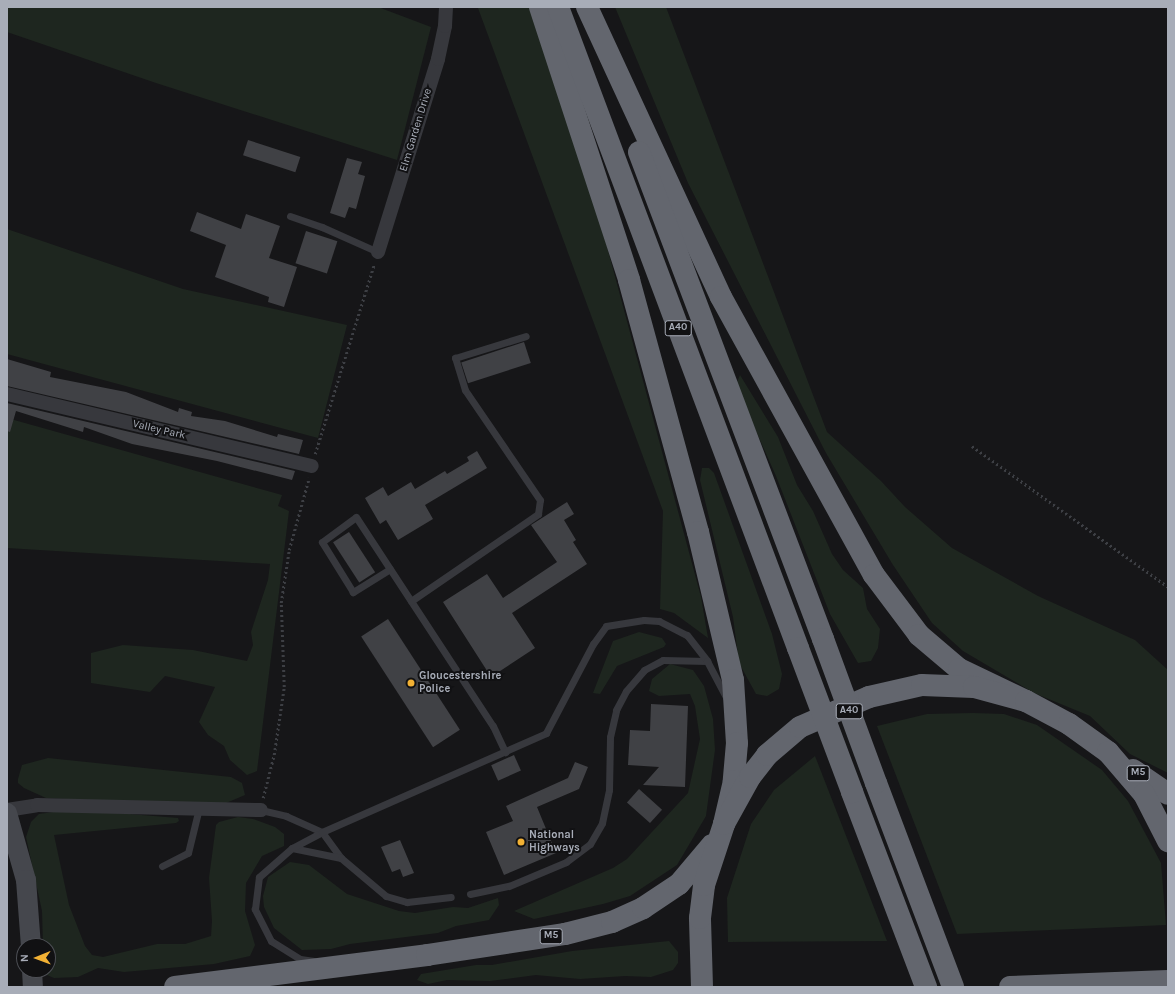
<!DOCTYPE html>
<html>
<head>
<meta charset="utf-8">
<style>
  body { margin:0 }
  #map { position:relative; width:1175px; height:994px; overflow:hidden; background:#161618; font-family:Karla,sans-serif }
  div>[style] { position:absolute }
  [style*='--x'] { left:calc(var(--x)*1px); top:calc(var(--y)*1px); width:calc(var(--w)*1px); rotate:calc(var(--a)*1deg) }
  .green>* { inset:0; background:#1e261f }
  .building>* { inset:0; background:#404145; transform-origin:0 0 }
  .path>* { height:2.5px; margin-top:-1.25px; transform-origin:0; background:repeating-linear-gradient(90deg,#3d3f44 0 2px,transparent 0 5px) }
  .lane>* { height:7px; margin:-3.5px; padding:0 3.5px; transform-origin:3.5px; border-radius:3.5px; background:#37383d }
  .street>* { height:14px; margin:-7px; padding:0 7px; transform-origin:7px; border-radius:7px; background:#37383d }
  .secondary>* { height:20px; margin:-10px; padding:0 10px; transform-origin:10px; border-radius:10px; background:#45474d }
  .highway>* { height:22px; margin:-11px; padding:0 11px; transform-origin:11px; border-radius:11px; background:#63666e }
  .highway-bridge>* { height:22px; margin:-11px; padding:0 11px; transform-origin:11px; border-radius:11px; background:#63666e }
  .dots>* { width:11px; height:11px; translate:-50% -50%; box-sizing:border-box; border:2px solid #111113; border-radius:50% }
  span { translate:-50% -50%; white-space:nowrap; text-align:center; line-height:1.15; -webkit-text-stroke:4px #111113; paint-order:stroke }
  .shield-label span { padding:1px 3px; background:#111113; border:1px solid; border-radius:3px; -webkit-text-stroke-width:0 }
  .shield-label { font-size:10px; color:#a8adb8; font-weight:700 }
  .street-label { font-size:11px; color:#a8adb8 }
  .poi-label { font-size:11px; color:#a8adb8; font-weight:700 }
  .left { translate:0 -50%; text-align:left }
  .frame { position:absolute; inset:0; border:8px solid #a8adb8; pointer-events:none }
  .north { position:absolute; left:16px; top:938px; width:40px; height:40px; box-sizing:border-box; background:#111113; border:1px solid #4d4f55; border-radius:50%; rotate:269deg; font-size:11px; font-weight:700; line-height:16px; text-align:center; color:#a8adb8 }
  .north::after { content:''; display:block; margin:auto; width:14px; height:18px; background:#f2b134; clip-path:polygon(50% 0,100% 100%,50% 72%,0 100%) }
</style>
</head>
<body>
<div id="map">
  <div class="green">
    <div style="clip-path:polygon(7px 7px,378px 7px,431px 27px,397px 160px,156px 83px,7px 32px)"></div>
    <div style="clip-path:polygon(530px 7px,591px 187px,701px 597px,708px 638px,674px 613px,660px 609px,663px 511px,478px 8px)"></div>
    <div style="clip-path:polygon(615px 7px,666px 7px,827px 432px,881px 481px,905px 507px,952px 548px,1038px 596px,1135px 640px,1168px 670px,1168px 773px,1130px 754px,1090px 716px,1034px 693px,963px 651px,932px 623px,893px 565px,826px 453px,688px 183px)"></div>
    <div style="clip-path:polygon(7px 229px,183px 289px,347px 325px,318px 438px,7px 354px)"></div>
    <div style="clip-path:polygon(740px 375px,778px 437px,797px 485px,813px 511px,832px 554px,843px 570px,863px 588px,867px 609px,880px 629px,878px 648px,871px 661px,858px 663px,830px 614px,776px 476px,739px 393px,737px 382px)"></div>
    <div style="clip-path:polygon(7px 418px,282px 495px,278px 506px,289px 511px,257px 771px,247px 775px,230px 760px,224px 746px,208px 735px,199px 722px,215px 687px,165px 676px,150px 692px,91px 683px,91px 653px,123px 645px,193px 650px,247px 661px,253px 645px,251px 632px,268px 580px,270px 564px,7px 548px)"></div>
    <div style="clip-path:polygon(702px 468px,709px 468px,714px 473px,772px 634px,782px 674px,779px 689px,767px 696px,756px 694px,739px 663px,733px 617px,700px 480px)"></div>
    <div style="clip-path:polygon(639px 632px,662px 638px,666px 644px,664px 647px,617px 666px,600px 694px,593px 693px,613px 641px)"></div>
    <div style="clip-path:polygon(670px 664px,693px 670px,704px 686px,713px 719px,715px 750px,706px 816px,677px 865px,630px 896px,603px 904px,534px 919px,514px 911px,613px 868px,627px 859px,688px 793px,700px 739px,695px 706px,690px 694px,659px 696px,649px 691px,652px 679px)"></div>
    <div style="clip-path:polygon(973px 713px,1004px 714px,1037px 725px,1102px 770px,1128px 801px,1161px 863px,1166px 925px,957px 934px,877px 726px,927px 714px)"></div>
    <div style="clip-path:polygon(815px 756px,887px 941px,728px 942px,727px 898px,751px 824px,774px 790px)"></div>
    <div style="clip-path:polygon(48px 758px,231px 777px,242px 783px,245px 795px,219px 806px,46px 798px,24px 788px,18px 783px,18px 779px,22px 765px)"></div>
    <div style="clip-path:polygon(53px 812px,105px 812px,178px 818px,179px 821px,176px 823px,54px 835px,69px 905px,85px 946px,92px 955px,103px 957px,157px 944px,185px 944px,211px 936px,212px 921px,209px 878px,216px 825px,219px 822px,238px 817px,253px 819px,275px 827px,284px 834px,284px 846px,262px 856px,246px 883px,245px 911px,255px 945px,250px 956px,214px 964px,124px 972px,98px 968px,78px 977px,54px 978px,47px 975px,48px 946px,43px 946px,42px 911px,26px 837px,31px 822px,39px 814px)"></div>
    <div style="clip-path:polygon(290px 862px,309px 865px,347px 894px,399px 911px,415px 913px,453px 907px,468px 908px,498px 898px,499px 905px,489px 920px,456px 926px,438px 933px,350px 944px,331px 949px,302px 950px,274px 928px,264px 907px,263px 896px,268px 877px)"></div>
    <div style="clip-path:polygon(669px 941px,678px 952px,678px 963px,673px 970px,651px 977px,625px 976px,580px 979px,536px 975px,490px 981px,447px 980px,428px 984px,417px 980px,421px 974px,476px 965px,492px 965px,572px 951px)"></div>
  </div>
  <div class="building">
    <div style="left:248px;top:140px;width:55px;height:16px;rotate:18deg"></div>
    <div style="clip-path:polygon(347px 158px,362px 162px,358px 174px,365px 176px,356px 209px,349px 207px,345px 218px,330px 213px)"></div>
    <div style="clip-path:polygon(197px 212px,241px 229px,246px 214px,280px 226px,269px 258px,297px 267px,284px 307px,268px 302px,269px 297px,215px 277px,226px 245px,190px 231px)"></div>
    <div style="left:306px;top:231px;width:33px;height:34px;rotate:18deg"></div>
    <div style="left:524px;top:342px;width:22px;height:66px;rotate:72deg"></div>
    <div style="clip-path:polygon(7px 359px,51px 372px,50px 377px,126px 392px,178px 412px,179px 408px,192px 412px,191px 416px,225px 421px,277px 437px,278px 434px,303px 440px,299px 454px,7px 386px)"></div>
    <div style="clip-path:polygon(7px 403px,295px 471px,292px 480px,217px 461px,132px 444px,84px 427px,83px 432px,16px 411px,10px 432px,7px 431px)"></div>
    <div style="clip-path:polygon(477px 451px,487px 468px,425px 505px,433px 519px,398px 540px,386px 520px,380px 524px,365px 498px,383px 487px,388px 496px,411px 482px,415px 489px,445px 471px,447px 474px,469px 461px,467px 457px)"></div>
    <div style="clip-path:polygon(567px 502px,574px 514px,564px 520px,576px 540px,573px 542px,587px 564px,512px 613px,535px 648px,491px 677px,443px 602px,487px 574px,503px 598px,557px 562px,531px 525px)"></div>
    <div style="left:349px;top:532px;width:48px;height:19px;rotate:57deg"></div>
    <div style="left:388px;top:619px;width:132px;height:32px;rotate:57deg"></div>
    <div style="clip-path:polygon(651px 704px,688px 706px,685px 787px,643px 785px,659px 767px,628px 765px,630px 730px,650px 731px)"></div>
    <div style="left:514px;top:755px;width:17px;height:25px;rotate:66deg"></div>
    <div style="clip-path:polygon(575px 762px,588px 767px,579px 789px,537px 807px,556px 853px,504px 875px,486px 832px,513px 821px,506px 806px,568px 778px)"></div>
    <div style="left:639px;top:789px;width:31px;height:18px;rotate:42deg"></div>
    <div style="clip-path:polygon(400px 840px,414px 873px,403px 877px,400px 869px,392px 872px,381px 847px)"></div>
  </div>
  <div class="path">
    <div style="--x:972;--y:446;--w:241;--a:35.7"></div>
    <div style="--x:315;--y:454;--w:199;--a:-72.7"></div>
    <div style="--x:263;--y:798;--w:44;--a:-75.7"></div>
    <div style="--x:274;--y:755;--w:69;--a:-81.6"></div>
    <div style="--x:284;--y:687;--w:84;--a:-92"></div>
    <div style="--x:281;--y:603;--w:54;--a:-81.4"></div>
    <div style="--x:289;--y:550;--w:75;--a:-74.5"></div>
  </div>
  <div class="lane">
    <div style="--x:290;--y:216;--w:34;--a:19"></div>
    <div style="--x:322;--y:227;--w:61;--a:24.1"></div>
    <div style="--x:390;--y:569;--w:44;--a:148.1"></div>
    <div style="--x:353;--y:592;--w:59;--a:-121.8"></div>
    <div style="--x:322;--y:542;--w:42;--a:-36.3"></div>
    <div style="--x:356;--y:517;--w:250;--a:56.8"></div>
    <div style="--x:493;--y:726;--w:29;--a:65"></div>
    <div style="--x:411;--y:601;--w:154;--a:-34.4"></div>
    <div style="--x:538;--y:514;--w:14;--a:-82"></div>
    <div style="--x:540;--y:500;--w:133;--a:-124.3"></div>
    <div style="--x:465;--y:390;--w:34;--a:-107"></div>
    <div style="--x:455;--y:358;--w:74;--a:-17.2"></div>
    <div style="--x:261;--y:810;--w:26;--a:13"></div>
    <div style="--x:286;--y:816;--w:39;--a:24"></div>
    <div style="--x:322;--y:832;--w:32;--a:54"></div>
    <div style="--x:292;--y:848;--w:50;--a:11.5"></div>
    <div style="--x:341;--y:858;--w:59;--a:40.2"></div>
    <div style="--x:386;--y:896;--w:22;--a:16"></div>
    <div style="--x:407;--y:902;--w:44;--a:-6.5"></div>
    <div style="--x:162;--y:866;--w:29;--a:-27"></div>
    <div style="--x:188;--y:853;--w:46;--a:-76.3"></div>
    <div style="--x:470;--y:894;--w:40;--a:-12"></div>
    <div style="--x:509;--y:886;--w:62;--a:-22.8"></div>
    <div style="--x:566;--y:862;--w:30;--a:-37"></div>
    <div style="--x:590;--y:844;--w:24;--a:-60"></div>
    <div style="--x:602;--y:823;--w:34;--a:-78"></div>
    <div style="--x:609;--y:790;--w:53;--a:-88.9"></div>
    <div style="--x:610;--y:737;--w:28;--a:-77"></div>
    <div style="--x:616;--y:710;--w:21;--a:-62"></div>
    <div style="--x:626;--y:691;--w:28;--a:-49"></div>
    <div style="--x:644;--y:670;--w:21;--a:-28"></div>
    <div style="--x:663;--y:660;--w:44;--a:1.3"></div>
    <div style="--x:314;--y:961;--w:14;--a:-172"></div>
    <div style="--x:300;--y:959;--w:34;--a:-148"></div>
    <div style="--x:271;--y:941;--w:36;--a:-117"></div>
    <div style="--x:255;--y:909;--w:32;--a:-83"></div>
    <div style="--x:259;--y:877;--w:44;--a:-41.3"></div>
    <div style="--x:292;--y:848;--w:34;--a:-28"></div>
    <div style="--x:322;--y:832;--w:245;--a:-23.8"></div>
    <div style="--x:546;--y:733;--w:101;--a:-62.2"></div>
    <div style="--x:593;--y:644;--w:22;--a:-54"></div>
    <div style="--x:606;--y:626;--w:38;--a:-9"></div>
    <div style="--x:644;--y:620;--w:15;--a:4"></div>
    <div style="--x:659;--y:621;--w:31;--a:27"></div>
    <div style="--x:687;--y:635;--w:33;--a:52"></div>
    <div style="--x:707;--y:661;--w:41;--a:62.2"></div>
  </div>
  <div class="street">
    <div style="--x:378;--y:252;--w:202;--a:-72.7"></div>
    <div style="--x:438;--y:59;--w:34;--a:-78"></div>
    <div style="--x:445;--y:26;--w:19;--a:-87"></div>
    <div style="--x:7;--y:394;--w:313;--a:13.3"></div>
    <div style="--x:7;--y:810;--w:30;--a:-9"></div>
    <div style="--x:37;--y:805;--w:224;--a:1.3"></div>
  </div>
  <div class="secondary">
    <div style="--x:7;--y:813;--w:70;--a:74.2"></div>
    <div style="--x:26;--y:880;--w:66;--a:85.7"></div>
    <div style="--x:32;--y:970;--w:17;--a:87"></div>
  </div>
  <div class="highway">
    <div style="--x:540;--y:7;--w:287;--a:71.9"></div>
    <div style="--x:629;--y:280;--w:261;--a:74.7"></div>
    <div style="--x:698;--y:532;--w:152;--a:76.7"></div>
    <div style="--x:733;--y:680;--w:63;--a:86.4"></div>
    <div style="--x:737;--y:743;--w:38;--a:95"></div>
    <div style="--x:734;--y:781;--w:44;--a:103.1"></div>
    <div style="--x:558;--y:7;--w:684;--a:69.47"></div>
    <div style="--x:587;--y:7;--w:319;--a:65.2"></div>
    <div style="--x:721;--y:297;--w:317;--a:61.2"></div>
    <div style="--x:874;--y:575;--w:75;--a:53.1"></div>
    <div style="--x:919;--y:635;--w:52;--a:40.4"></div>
    <div style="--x:959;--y:669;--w:74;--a:25.5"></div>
    <div style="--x:639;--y:152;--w:521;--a:69.3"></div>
    <div style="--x:1133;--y:770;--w:42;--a:34.4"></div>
    <div style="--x:876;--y:783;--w:218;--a:69.3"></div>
    <div style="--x:852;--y:792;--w:209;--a:69.2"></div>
    <div style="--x:175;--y:987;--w:254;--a:-7.2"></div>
    <div style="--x:427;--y:955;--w:140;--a:-8.7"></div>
    <div style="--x:565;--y:934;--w:49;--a:-14.3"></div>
    <div style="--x:612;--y:922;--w:34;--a:-24"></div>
    <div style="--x:643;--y:908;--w:43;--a:-33.7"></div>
    <div style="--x:679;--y:884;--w:51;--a:-49.8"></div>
    <div style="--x:702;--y:987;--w:69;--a:-91.7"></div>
    <div style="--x:700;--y:918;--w:33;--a:-83"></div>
    <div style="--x:704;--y:885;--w:64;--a:-71.8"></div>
    <div style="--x:724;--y:824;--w:54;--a:-61"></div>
    <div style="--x:750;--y:777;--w:28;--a:-52"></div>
    <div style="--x:767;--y:755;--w:43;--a:-40.3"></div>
    <div style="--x:800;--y:727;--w:75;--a:-23.5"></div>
    <div style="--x:869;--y:697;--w:54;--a:-12.8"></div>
    <div style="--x:922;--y:685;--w:52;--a:2.2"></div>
    <div style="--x:974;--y:687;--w:54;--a:15.1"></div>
    <div style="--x:1026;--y:701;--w:49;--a:28.1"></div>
    <div style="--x:1069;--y:724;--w:48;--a:35.7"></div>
    <div style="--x:1108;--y:752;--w:55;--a:49.4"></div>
    <div style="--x:1144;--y:794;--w:53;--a:62.9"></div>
    <div style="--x:1010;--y:987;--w:158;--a:-2.2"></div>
  </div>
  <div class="highway-bridge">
    <div style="--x:823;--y:639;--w:153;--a:69.8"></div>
    <div style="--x:798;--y:648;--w:154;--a:69.4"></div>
  </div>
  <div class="dots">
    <div style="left:411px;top:683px;background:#f2b134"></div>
    <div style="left:521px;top:842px;background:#f2b134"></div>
  </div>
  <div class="shield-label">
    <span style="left:678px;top:328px">A40</span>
    <span style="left:849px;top:711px">A40</span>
    <span style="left:1138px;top:773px">M5</span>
    <span style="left:551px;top:936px">M5</span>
  </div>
  <div class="street-label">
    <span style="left:416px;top:130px;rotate:-73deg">Elm Garden Drive</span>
    <span style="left:159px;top:430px;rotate:13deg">Valley Park</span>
  </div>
  <div class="poi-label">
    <span class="left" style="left:419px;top:683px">Gloucestershire<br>Police</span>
    <span class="left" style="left:529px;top:842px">National<br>Highways</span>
  </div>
  <div class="frame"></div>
  <div class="north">N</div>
</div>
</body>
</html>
